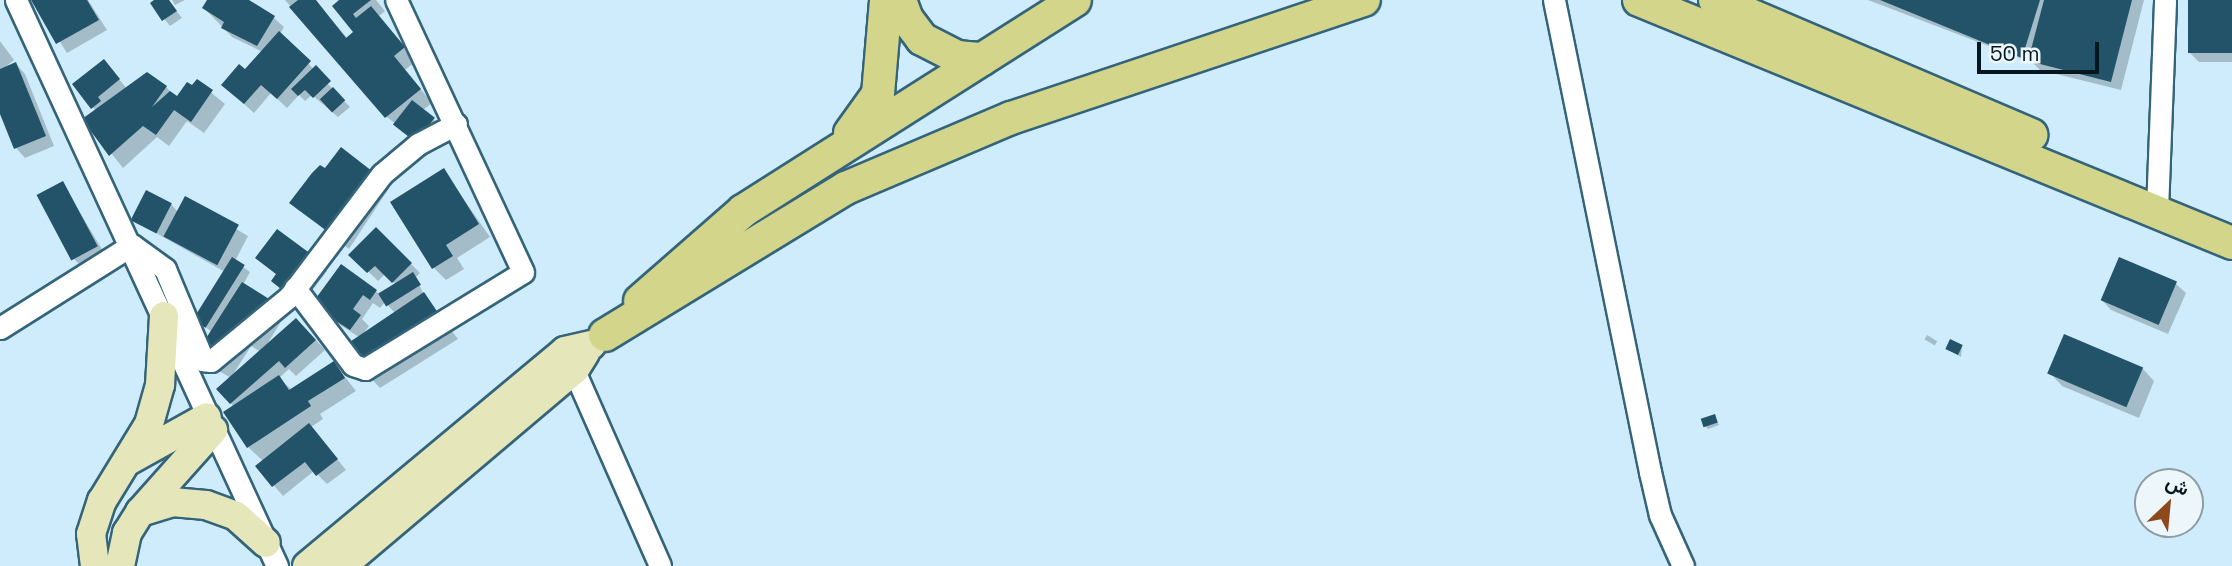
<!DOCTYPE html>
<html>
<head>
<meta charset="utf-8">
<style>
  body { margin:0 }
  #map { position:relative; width:2232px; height:566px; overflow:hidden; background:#ceecfb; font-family:"Space Grotesk",Vazirmatn,sans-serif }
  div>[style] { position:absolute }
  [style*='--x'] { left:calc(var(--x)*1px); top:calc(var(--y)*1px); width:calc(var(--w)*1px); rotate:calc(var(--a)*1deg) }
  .shadow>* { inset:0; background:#0003; transform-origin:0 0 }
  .building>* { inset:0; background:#225368; transform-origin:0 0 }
  .roads { filter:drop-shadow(2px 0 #34647a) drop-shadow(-2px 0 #34647a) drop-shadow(0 2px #34647a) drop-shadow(0 -2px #34647a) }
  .minor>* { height:21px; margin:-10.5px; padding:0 10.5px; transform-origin:10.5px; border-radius:10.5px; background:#fff }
  .major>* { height:28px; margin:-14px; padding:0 14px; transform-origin:14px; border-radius:14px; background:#e5e6b9 }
  .highway>* { height:32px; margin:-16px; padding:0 16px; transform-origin:16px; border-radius:16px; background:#d3d58a }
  span { translate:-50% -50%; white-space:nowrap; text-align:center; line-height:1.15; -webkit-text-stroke:7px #ecf6fb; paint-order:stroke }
  .north { position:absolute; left:2134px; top:468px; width:70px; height:70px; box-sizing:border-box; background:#ecf6fb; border:2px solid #8f9da3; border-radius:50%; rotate:26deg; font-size:19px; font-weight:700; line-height:28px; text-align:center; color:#041720 }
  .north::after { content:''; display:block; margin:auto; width:24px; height:32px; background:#8d491d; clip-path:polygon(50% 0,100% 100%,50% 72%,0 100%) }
  .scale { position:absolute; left:1977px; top:42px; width:122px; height:32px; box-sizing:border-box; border:4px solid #041720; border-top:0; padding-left:9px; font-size:21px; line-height:24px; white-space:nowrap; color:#041720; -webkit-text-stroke:5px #ecf6fb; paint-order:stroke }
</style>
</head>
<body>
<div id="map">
  <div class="shadow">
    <div style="clip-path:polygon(34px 0,88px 0,107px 30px,67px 53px)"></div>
    <div style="clip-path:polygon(157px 0,168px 0,182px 18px,170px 26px,152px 4px)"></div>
    <div style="clip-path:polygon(172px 0,185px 0,175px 5px)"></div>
    <div style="clip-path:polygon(209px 0,245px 0,274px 18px,284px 27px,280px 34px,350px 107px,338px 117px,312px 95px,305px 101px,299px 95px,287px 108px,271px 93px,254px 113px,233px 94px,263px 52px,232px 37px,204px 8px)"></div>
    <div style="clip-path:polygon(285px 0,315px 0,348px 39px,356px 32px,341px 0,376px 0,385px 11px,379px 16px,416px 61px,405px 70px,432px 103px,423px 110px,440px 125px,424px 147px,387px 117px)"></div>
    <div style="clip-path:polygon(1868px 0,2144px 0,2121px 90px,2040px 70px,2033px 63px)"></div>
    <div style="clip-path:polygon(2190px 0,2232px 0,2232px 62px,2199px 62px,2189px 52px)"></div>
    <div style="clip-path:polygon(0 41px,14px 60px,2px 70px,16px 64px,25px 74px,54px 146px,25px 158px,16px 148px,0 109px)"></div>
    <div style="clip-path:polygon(110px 68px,127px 89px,166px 87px,177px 98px,197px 81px,225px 104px,204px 133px,187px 121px,169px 146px,157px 137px,123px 168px,84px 119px,96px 111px,74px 85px)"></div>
    <div style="clip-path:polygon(325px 171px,376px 176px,389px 188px,349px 249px,292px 203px)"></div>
    <div style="clip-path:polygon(444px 171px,490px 237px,457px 258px,464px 269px,446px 280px,433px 267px)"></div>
    <div style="clip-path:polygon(62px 183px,106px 256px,83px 268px,74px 259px)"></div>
    <div style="clip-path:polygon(evenodd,185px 199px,248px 236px,235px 261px,250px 272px,243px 285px,285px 315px,266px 346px,306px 329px,325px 350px,296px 376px,289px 369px,279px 378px,292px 390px,334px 363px,356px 391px,320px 414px,323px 419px,311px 427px,346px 470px,327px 484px,314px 471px,283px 496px,257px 466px,263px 461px,248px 447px,234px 407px,219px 389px,231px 378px,207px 364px,212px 332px,196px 320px,225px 272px,133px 220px,171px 204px,178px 212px,185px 199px,251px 346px,261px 352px,232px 376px,251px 346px)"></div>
    <div style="clip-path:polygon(evenodd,376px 229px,420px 273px,416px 277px,423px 293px,458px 339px,380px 388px,368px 375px,359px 337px,323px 314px,342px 266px,378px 293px,395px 284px,385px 274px,378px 281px,351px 255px,376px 229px,385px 302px,395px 313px,363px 334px,369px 326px,362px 319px,373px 303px,380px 308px,385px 302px)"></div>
    <div style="clip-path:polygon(258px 258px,317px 261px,327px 271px,301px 305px,273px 281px,277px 275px)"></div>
    <div style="clip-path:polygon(2176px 284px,2186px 293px,2168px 334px,2111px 310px,2102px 300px)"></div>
    <div style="left:1927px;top:335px;width:12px;height:5px;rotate:31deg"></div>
    <div style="clip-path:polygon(1962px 346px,1961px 357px,1948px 349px)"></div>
    <div style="clip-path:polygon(2142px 368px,2154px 381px,2139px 418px,2062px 386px,2050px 373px)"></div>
    <div style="clip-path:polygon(1714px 416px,1719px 425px,1708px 429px,1705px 426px)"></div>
  </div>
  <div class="building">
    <div style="clip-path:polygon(31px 0,87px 0,99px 20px,56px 44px)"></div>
    <div style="clip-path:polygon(154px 0,169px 0,177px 11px,162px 21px,150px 3px)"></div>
    <div style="clip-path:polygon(207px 0,249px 0,275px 16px,257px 46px,221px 28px,224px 22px,202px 8px)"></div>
    <div style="clip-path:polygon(298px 0,316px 0,346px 38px,353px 32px,332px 6px,339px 0,371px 0,353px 14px,356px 18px,371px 6px,405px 47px,394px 56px,421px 89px,385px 118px,289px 7px)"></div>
    <div style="clip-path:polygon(1880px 0,2040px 0,2022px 58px)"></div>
    <div style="clip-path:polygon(2044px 0,2132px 0,2111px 82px,2028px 61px)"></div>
    <div style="left:2188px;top:0;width:44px;height:53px"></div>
    <div style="clip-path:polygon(279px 31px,311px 61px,277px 99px,261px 85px,244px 104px,221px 85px,239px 64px,245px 69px)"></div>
    <div style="clip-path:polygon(104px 59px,120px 79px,98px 97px,101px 101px,91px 109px,72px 84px)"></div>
    <div style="clip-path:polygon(16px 62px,46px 136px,14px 149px,0 114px,0 69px)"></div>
    <div style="clip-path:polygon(316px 65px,331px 81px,313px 98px,305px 90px,298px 96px,291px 89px)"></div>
    <div style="clip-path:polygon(147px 72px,167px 86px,152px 107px,170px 91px,177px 96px,187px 82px,192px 85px,197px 79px,213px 90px,191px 122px,174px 110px,156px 135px,143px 126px,109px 156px,82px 119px)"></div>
    <div style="left:333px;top:87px;width:18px;height:18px;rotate:47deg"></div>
    <div style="left:412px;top:100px;width:29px;height:31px;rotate:38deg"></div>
    <div style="clip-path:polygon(341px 147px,377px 175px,335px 237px,289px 203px,312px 173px,320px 165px,325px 168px)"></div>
    <div style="clip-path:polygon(444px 168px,479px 224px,446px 245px,453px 256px,432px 269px,390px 202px)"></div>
    <div style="left:63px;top:181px;width:74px;height:30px;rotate:62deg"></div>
    <div style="left:146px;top:190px;width:29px;height:34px;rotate:27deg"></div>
    <div style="left:185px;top:196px;width:61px;height:46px;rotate:28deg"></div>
    <div style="clip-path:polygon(376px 227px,412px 263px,392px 283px,375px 266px,367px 273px,348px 255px)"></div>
    <div style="clip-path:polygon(277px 229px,319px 260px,291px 297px,271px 281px,276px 274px,255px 258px)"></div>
    <div style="left:232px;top:257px;width:15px;height:74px;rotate:32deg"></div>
    <div style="left:2119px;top:257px;width:63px;height:47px;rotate:23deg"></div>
    <div style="clip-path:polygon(341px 264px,377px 290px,370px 300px,363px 295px,353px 309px,361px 315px,350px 330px,311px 305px)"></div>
    <div style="left:413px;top:272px;width:15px;height:41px;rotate:58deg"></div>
    <div style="clip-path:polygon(242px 282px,277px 304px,252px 344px,241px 337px,220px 370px,196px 354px)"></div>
    <div style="left:424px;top:292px;width:41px;height:95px;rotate:56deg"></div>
    <div style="clip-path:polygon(296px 318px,316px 340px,285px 368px,279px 361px,230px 404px,216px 389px)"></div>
    <div style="left:2064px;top:334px;width:86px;height:43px;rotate:23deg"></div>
    <div style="left:1950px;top:339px;width:14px;height:11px;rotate:25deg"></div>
    <div style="clip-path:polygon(334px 361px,345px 378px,308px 401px,311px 406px,247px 448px,223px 412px,279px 375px,289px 390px)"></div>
    <div style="left:1715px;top:414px;width:9px;height:15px;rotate:72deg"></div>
    <div style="clip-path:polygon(309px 423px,338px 459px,316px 476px,305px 462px,272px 487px,255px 466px)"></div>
  </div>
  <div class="roads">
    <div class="minor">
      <div style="--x:16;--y:0;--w:623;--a:65.24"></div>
      <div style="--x:1554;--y:0;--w:482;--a:78.5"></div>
      <div style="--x:1650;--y:472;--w:44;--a:76.9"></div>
      <div style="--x:1660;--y:515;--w:56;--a:65.7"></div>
      <div style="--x:2157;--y:210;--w:210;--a:-87.8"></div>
      <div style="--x:295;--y:288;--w:96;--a:53"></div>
      <div style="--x:353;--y:365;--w:13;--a:18"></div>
      <div style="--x:365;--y:369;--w:185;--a:-31.5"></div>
      <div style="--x:523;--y:272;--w:300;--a:-115"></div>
      <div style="--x:0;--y:328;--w:156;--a:-32.2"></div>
      <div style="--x:132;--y:245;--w:41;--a:36"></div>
      <div style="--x:165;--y:269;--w:99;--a:67.3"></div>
      <div style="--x:203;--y:360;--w:8;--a:7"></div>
      <div style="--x:211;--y:361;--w:101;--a:-39.4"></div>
      <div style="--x:289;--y:297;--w:154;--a:-52.9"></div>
      <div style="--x:382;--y:174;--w:47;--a:-39.8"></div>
      <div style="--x:418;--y:144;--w:43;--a:-27.8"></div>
      <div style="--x:568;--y:357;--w:228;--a:66.2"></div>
    </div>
    <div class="major">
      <div style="--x:128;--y:461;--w:90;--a:-29.1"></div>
      <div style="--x:140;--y:512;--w:110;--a:-48.3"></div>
      <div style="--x:95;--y:566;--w:32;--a:-97"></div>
      <div style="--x:91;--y:534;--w:35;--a:-72"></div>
      <div style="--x:102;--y:501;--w:90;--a:-58.6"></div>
      <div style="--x:149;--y:424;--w:41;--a:-74.2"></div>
      <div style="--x:160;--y:385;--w:69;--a:-86.7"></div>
      <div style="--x:120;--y:566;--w:34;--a:-78"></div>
      <div style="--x:127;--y:533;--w:25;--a:-58"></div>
      <div style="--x:140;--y:512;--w:34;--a:-17"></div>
      <div style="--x:172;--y:502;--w:34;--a:5"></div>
      <div style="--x:206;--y:505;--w:32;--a:20"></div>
      <div style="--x:236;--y:516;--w:40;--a:42"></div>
      <div style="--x:307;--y:566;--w:336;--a:-39.8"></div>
      <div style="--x:565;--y:351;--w:27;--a:-13"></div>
      <div style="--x:342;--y:566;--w:305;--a:-40.2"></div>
      <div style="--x:575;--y:369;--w:19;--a:-58"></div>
    </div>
    <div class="highway">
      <div style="--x:900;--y:0;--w:20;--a:70"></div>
      <div style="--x:907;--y:19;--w:25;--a:53"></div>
      <div style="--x:922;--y:39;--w:39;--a:27"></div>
      <div style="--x:957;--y:57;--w:25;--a:5"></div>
      <div style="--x:1639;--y:0;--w:641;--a:22.28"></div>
      <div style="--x:1715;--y:0;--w:344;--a:23.1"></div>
      <div style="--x:850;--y:133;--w:48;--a:-54.3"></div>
      <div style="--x:878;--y:94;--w:94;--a:-85.1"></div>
      <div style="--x:640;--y:301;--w:137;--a:-41.1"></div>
      <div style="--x:743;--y:211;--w:393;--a:-32.4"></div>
      <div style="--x:605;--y:335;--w:282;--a:-31.4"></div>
      <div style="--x:846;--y:188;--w:179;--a:-23"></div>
      <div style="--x:1011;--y:118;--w:372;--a:-18.5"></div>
    </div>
  </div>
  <div class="north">ش</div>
  <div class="scale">50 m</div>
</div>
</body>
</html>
